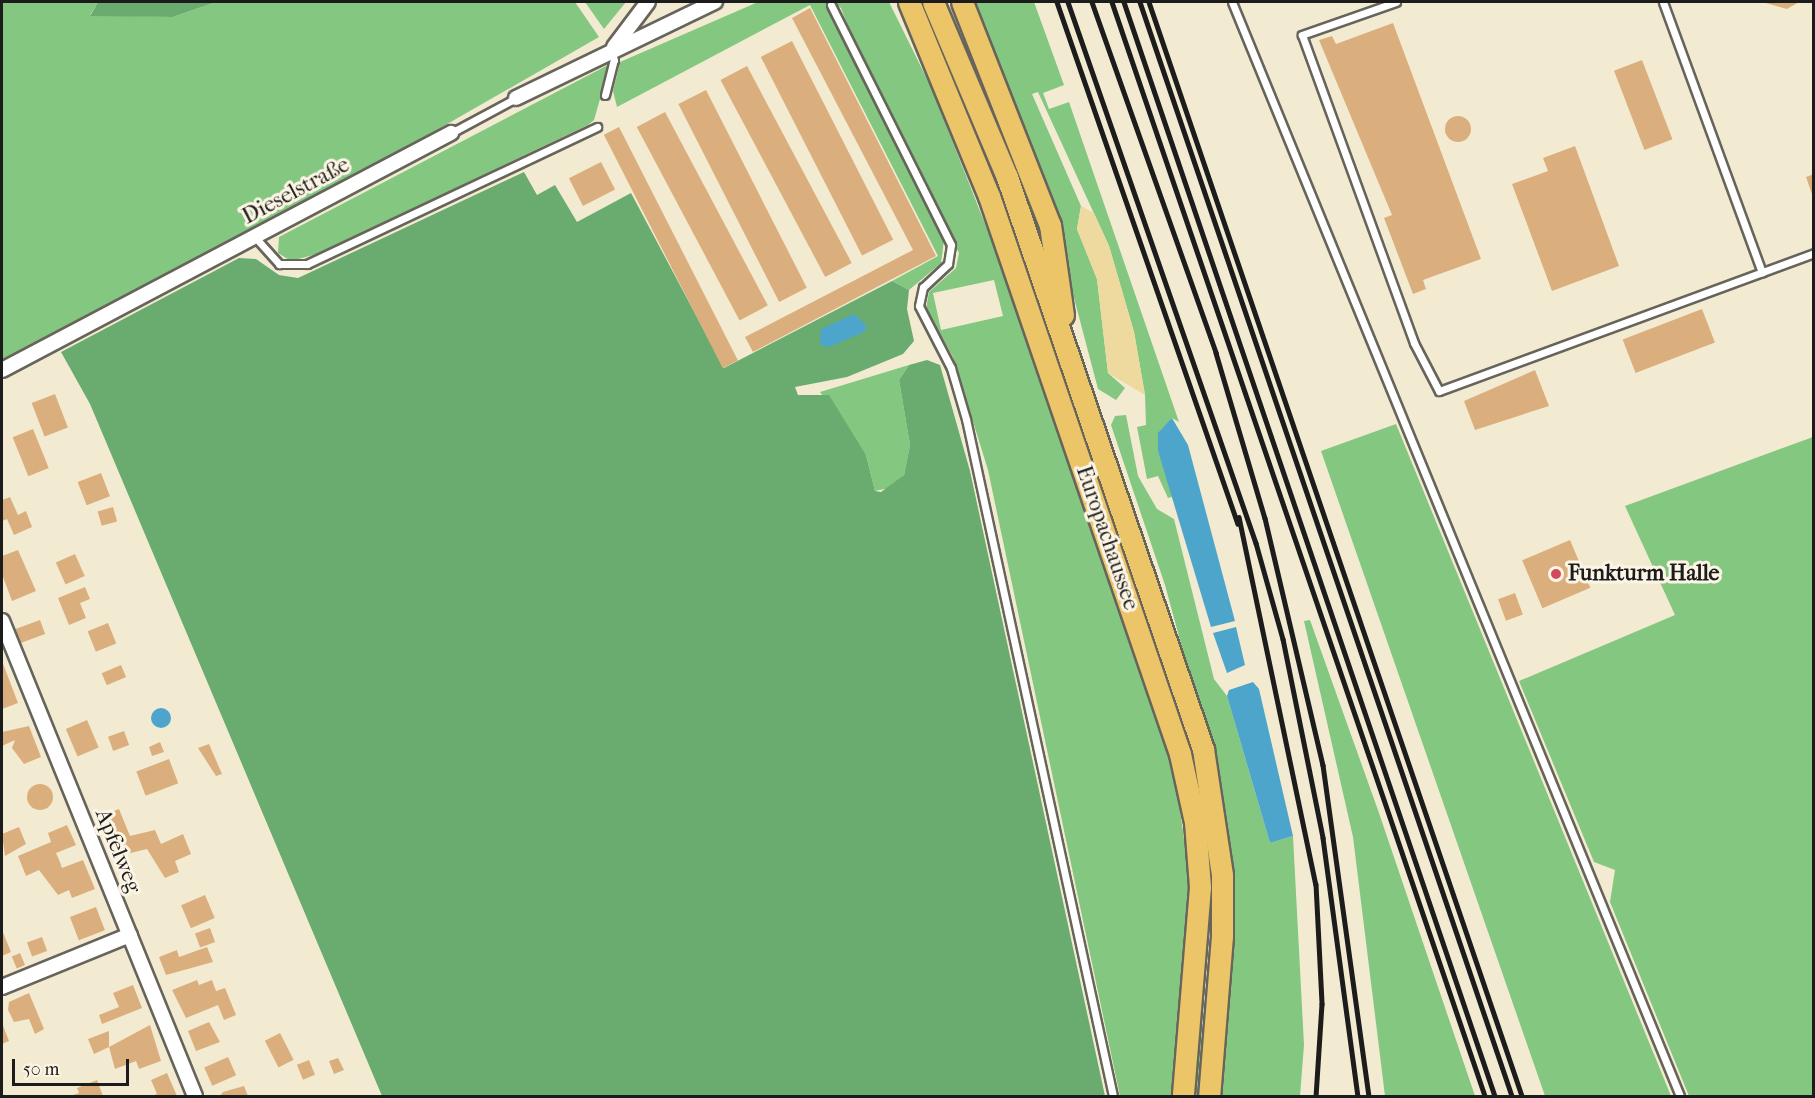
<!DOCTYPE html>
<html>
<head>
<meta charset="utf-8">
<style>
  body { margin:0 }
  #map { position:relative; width:1815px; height:1098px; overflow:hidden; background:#f3ebd1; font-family:"IM FELL French Canon",serif }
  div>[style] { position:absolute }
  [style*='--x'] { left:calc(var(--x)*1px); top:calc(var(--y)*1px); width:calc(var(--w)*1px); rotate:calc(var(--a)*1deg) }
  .green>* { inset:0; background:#83c781 }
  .forest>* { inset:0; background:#6aac6f }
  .sand>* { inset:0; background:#eeda9e }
  .water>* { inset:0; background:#4ea5cb }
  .round { border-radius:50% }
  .building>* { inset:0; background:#dbaf7d; transform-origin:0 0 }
  .roads { filter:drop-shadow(2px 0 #67645b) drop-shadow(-2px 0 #67645b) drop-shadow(0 2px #67645b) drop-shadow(0 -2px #67645b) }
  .lane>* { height:7px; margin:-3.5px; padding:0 3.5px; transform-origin:3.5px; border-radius:3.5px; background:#fff }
  .street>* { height:14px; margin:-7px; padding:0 7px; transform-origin:7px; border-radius:7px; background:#fff }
  .primary>* { height:21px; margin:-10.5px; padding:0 10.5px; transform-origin:10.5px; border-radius:10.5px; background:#edc569 }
  .rail>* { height:4.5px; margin:-2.25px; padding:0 2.25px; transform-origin:2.25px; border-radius:2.25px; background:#1c1c1c }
  .dots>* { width:16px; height:16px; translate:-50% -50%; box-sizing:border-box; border:3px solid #fcf5e5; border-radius:50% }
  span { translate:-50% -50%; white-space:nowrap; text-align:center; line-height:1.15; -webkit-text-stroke:6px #fcf5e5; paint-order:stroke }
  .street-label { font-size:22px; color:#1c1c1c }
  .poi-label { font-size:22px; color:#1c1c1c; font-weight:700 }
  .left { translate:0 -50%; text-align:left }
  .frame { position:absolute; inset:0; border:3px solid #1c1c1c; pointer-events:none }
  .scale { position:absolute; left:12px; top:1059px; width:117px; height:27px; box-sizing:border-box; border:3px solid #1c1c1c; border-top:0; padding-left:8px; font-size:18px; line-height:21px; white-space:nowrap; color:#1c1c1c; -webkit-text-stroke:4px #fcf5e5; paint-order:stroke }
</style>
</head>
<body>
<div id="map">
  <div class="green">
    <div style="clip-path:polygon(2px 2px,98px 2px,90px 15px,173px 17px,216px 2px,575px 2px,599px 37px,421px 139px,2px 360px)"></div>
    <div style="clip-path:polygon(585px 2px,626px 2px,604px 29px)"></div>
    <div style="clip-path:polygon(758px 2px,830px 2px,826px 6px,944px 240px,941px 263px,909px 290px,892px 281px,938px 256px,810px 5px,617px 107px,613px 91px,620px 62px)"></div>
    <div style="clip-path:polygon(evenodd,832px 2px,889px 2px,931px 87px,1006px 277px,1156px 711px,1178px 795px,1189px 876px,1173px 1096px,1120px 1096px,988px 470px,953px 357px,926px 309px,929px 292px,956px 268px,959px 253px,862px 63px,841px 8px,832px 2px,994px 280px,1003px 316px,941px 330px,933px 293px,994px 280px)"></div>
    <div style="clip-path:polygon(916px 2px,922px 2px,975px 124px,1193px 757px,1211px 887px,1198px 1096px,1191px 1096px,1206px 948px,1203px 847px)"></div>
    <div style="clip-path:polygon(970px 2px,1034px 2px,1064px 85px,1043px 93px,1049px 109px,1069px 102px,1179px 422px,1172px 418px,1158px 451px,1175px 496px,1168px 498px,1158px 476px,1147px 479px,1137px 427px,1146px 425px,1145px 395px,1134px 332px,1109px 246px,1038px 92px,1032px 94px,1081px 206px,1077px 229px,1097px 279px,1108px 373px,1125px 388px,1116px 400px,1098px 389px,1064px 260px)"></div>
    <div style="clip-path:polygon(610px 64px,594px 120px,588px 125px,317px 254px,291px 261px,278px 253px,279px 237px)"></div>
    <div style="clip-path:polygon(909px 365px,899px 380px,910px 445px,904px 475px,889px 488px,875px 491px,866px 455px,820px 392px)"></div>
    <div style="clip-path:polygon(1126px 415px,1138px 476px,1157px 509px,1174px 519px,1214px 679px,1227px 696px,1270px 843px,1293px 836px,1304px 1045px,1300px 1096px,1216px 1096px,1223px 1045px,1208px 743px,1165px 585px,1111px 425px,1115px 416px)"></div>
    <div style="clip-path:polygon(1396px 424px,1671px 1096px,1545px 1096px,1321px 451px)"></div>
    <div style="clip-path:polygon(1813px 437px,1813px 1096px,1689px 1096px,1610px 902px,1615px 870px,1594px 862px,1519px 681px,1675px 615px,1625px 506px)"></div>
    <div style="clip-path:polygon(1310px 620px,1379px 813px,1475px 1096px,1385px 1096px,1353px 837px,1304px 621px)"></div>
  </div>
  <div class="forest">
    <div style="clip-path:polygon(98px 2px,216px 2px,173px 17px,90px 16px)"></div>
    <div style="clip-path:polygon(524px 172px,537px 195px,555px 185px,577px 222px,631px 193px,724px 368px,892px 281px,909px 290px,907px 309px,914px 341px,903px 354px,847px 377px,795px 387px,798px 395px,829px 395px,866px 455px,875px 491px,881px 492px,904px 475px,910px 445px,899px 380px,909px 365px,927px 360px,940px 365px,970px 471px,1105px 1096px,382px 1096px,90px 404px,61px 352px,239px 258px,256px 259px,279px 275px,298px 278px)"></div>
  </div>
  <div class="sand">
    <div style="clip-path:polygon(1081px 206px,1094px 213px,1109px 246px,1134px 332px,1145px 395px,1108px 373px,1097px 279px,1077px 229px)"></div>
  </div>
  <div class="water">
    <div style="clip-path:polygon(854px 314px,867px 326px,864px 332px,829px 347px,820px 345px,821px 329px)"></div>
    <div style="clip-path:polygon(1172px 418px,1188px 445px,1235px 621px,1211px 627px,1158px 451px,1158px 433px)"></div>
    <div style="clip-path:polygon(1236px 627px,1245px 665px,1227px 673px,1213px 633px)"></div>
    <div style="clip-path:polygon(1253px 682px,1259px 689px,1293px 836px,1270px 843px,1227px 696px,1229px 690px)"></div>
    <div class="round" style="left:151px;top:708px;width:20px;height:20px"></div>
  </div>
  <div class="building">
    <div style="clip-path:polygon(1762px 2px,1799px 2px,1787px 9px)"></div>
    <div style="clip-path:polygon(810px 8px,936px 256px,753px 352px,745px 337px,913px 250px,792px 18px)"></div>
    <div style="clip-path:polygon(1393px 23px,1481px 259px,1423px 280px,1426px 289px,1413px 294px,1384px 218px,1392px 215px,1319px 40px,1332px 36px,1336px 44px)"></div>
    <div style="left:792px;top:41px;width:223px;height:35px;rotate:63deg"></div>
    <div style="left:1642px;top:60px;width:85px;height:30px;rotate:69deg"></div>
    <div style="left:747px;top:66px;width:223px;height:30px;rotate:62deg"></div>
    <div style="left:706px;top:90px;width:222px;height:31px;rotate:63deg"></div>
    <div style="left:665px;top:112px;width:219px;height:32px;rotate:62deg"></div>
    <div class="round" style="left:1445px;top:116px;width:26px;height:26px"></div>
    <div style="left:619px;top:127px;width:262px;height:17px;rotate:63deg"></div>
    <div style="clip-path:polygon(1575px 146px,1619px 266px,1552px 291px,1512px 184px,1548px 171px,1543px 158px)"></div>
    <div style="left:601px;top:162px;width:31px;height:36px;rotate:63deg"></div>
    <div style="clip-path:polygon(1814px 174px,1814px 197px,1813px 197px,1806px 177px)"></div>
    <div style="left:1702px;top:309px;width:36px;height:85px;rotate:69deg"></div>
    <div style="clip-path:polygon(1535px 370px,1549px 406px,1475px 430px,1464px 401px)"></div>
    <div style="left:55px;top:394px;width:36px;height:25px;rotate:69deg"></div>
    <div style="left:33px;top:429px;width:42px;height:22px;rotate:68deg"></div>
    <div style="left:101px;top:473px;width:25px;height:25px;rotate:69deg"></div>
    <div style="clip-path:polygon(10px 497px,18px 515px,26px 511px,32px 527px,14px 535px,7px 519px,2px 521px,2px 500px)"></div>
    <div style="left:113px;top:507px;width:15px;height:16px;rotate:74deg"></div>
    <div style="left:1570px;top:540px;width:52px;height:52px;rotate:67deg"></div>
    <div style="clip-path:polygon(18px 550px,36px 591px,12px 601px,2px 574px,2px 556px)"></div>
    <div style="left:75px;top:554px;width:24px;height:21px;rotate:66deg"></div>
    <div style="clip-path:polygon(85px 587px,90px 599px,80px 603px,86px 618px,69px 625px,58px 598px)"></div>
    <div style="left:1515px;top:593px;width:23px;height:18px;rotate:70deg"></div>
    <div style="left:40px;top:620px;width:15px;height:26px;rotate:70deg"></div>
    <div style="left:108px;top:623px;width:22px;height:22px;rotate:68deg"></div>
    <div style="clip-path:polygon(2px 661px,18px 703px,2px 709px)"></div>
    <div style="left:121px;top:665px;width:13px;height:21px;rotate:67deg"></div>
    <div style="left:87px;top:720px;width:30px;height:23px;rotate:67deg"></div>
    <div style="clip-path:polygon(29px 726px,41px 757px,24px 764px,12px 748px,15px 740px,2px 746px,2px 732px)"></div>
    <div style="left:124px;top:731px;width:15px;height:17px;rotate:70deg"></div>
    <div style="clip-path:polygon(160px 742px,164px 752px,152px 756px,149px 747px)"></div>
    <div style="clip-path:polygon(209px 744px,222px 774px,216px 776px,198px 748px)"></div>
    <div style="left:169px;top:759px;width:26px;height:35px;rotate:69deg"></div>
    <div class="round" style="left:27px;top:784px;width:26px;height:26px"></div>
    <div style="clip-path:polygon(119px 809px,130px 836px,155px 830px,161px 844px,183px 834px,191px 854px,175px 861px,179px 872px,165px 878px,147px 849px,118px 856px,101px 816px)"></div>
    <div style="clip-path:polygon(67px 825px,76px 845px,56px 853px,60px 862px,62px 868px,83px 860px,95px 889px,72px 898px,69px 890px,58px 895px,39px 870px,26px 876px,18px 856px,51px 842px,48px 833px)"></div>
    <div style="clip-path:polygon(19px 827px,26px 844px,5px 856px,2px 834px)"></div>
    <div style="left:205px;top:895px;width:25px;height:26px;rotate:67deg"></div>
    <div style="left:96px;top:907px;width:25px;height:28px;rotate:69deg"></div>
    <div style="left:210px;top:928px;width:15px;height:16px;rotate:70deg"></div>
    <div style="clip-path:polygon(2px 930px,11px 952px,2px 956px)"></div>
    <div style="left:42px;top:937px;width:15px;height:16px;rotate:70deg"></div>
    <div style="clip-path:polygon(207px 947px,213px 962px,166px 975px,159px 957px,177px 950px,179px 957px)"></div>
    <div style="left:20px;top:953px;width:13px;height:9px;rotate:67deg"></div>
    <div style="clip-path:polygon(197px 980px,199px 985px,212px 980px,216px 991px,225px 988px,236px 1015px,224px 1020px,218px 1005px,186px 1018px,172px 990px)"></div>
    <div style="clip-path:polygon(133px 985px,142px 1008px,102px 1024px,99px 1015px,119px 1007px,113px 993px)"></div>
    <div style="clip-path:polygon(29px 993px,44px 1029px,35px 1034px,29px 1019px,14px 1022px,8px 1010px,9px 1002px)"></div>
    <div style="clip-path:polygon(209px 1022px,220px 1042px,196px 1051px,188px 1031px)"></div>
    <div style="clip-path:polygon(2px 1023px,9px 1041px,2px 1044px)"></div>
    <div style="clip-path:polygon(150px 1025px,161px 1061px,139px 1069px,136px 1061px,115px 1069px,109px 1047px)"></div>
    <div style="clip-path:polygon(109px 1031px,109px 1047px,94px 1054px,88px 1039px)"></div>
    <div style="left:280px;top:1033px;width:30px;height:17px;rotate:63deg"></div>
    <div style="left:228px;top:1057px;width:20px;height:26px;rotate:66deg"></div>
    <div style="clip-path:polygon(338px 1058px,344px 1070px,334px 1074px,329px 1061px)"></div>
    <div style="left:309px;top:1060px;width:16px;height:13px;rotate:68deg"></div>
    <div style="clip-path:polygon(167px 1073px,177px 1096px,151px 1096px,157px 1094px,151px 1080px)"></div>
    <div style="clip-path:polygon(97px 1080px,103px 1096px,70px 1096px,79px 1093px,77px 1088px)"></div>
    <div style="clip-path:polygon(244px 1086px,248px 1096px,220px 1096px,223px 1092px)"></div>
  </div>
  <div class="roads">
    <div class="lane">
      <div style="--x:1232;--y:2;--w:1182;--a:67.73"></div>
      <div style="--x:1396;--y:2;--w:100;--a:160.7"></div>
      <div style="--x:1302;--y:35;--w:328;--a:70"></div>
      <div style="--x:1414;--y:343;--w:54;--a:62.5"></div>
      <div style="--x:1439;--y:391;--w:400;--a:-20.2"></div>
      <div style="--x:1663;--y:2;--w:288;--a:69.9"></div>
      <div style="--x:831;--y:5;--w:268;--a:63.4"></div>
      <div style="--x:951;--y:245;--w:19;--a:99"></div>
      <div style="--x:948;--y:264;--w:34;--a:137"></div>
      <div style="--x:923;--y:287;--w:19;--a:102"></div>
      <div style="--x:919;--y:306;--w:70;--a:62.7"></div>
      <div style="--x:951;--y:368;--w:53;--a:73.6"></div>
      <div style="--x:966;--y:419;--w:693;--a:77.75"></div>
      <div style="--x:605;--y:95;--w:36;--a:-76"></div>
      <div style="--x:614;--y:60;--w:9;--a:-108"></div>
      <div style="--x:451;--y:133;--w:74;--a:-28.3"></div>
      <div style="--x:254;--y:236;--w:38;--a:48"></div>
      <div style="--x:279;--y:264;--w:28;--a:0"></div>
      <div style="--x:307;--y:264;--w:321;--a:-25.3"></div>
    </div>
    <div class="street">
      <div style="--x:614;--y:47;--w:56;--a:-52.9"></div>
      <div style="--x:516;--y:98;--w:221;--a:-25.8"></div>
      <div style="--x:2;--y:370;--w:508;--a:-27.83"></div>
      <div style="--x:2;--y:621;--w:513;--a:67.89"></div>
      <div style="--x:2;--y:987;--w:138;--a:-22.1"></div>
    </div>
    <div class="primary">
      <div style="--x:909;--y:2;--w:210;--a:67.6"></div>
      <div style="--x:989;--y:196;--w:590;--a:71.1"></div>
      <div style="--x:1180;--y:754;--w:70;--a:77.6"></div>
      <div style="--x:1195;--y:822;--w:65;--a:85.6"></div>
      <div style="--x:1200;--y:887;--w:210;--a:94.7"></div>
      <div style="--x:933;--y:2;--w:190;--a:67.1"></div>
      <div style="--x:1007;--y:177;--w:605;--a:71.09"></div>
      <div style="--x:1203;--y:749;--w:127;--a:81.4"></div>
      <div style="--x:1222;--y:875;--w:61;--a:90"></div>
      <div style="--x:1222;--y:936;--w:161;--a:94.6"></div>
      <div style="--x:962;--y:2;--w:240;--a:68.5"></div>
      <div style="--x:1050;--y:225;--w:91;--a:81.8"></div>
    </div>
  </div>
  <div class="rail">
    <div style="--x:1057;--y:2;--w:552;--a:70.88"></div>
    <div style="--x:1068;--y:2;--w:573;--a:70.84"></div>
    <div style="--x:1256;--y:543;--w:100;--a:74.3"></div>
    <div style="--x:1283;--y:639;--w:203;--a:78.6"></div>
    <div style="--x:1323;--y:838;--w:260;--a:82.3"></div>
    <div style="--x:1092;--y:2;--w:372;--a:70.5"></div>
    <div style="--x:1216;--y:353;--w:172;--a:73.5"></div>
    <div style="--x:1265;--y:518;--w:254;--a:76.8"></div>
    <div style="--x:1323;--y:765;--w:334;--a:82.1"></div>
    <div style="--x:1112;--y:2;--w:1156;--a:71.17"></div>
    <div style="--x:1124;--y:2;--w:1155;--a:71.27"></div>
    <div style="--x:1140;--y:2;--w:1156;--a:71.22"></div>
    <div style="--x:1149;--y:2;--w:1156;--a:71.17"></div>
    <div style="--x:1239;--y:517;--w:375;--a:78.2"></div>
    <div style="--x:1316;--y:884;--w:120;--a:87.1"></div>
    <div style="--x:1322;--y:1004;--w:92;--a:93.7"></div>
  </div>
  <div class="dots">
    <div style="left:1556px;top:574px;background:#d1495b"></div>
  </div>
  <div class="street-label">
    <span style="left:296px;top:191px;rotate:-28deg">Dieselstraße</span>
    <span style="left:1107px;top:538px;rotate:71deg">Europachaussee</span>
    <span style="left:118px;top:851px;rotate:68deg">Apfelweg</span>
  </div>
  <div class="poi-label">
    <span class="left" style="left:1568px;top:574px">Funkturm Halle</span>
  </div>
  <div class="frame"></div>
  <div class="scale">50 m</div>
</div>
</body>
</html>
